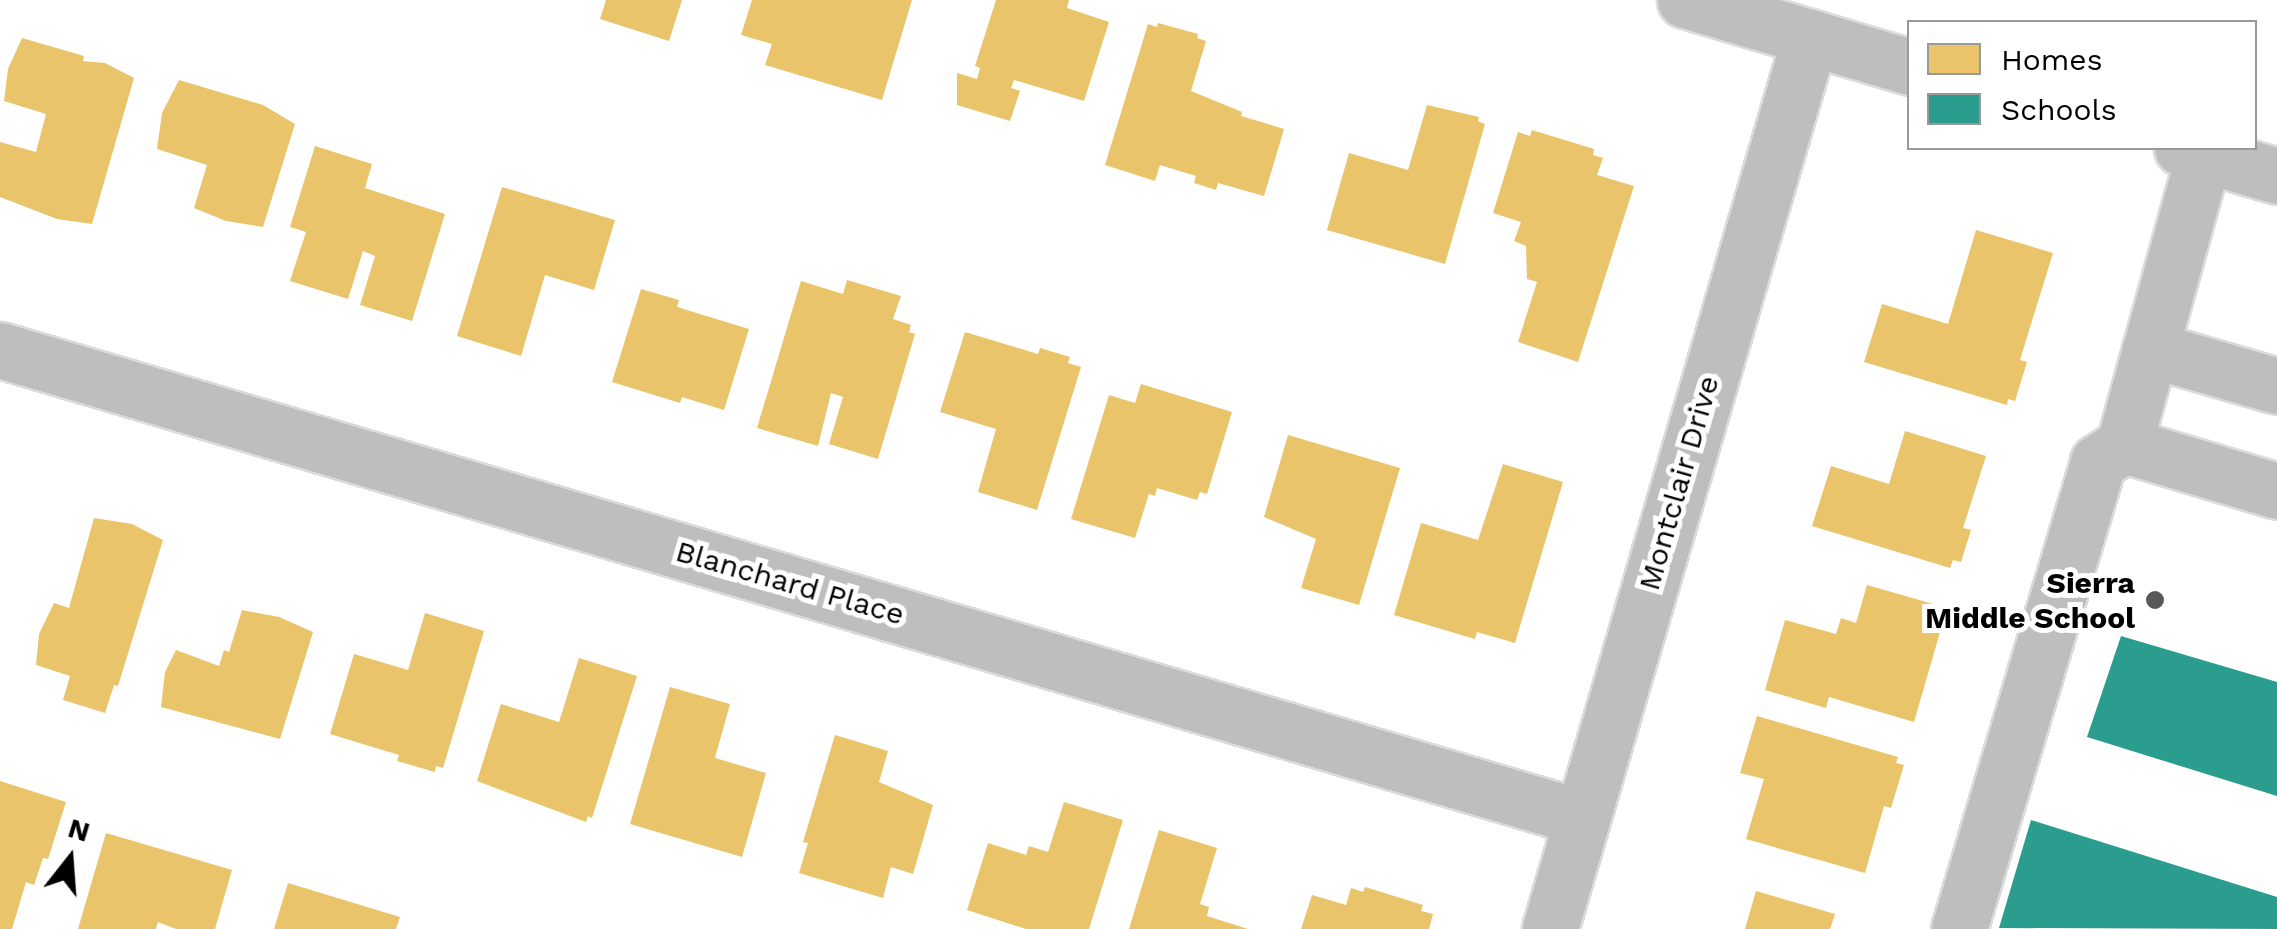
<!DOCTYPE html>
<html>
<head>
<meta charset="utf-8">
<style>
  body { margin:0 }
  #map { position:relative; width:2277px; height:929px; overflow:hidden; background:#fff; font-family:"Work Sans",sans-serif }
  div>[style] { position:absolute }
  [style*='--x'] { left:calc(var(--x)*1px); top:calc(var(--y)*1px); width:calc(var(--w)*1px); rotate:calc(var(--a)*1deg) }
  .homes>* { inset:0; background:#e9c46a }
  .schools>* { inset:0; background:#2a9d8f }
  .roads { filter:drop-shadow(2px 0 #dbdbdb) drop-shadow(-2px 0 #dbdbdb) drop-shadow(0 2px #dbdbdb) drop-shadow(0 -2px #dbdbdb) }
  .minor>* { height:55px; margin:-27.5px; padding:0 27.5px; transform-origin:27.5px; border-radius:27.5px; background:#bebebe }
  .major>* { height:55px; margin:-27.5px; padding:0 27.5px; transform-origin:27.5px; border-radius:27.5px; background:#bebebe }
  .dots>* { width:28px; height:28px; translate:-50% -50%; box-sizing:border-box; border:5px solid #fff; border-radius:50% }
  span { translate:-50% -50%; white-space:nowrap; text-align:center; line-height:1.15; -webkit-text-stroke:10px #fff; paint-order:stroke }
  .street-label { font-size:30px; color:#000 }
  .poi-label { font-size:30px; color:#000; font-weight:700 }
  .right { translate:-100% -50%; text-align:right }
  .legend { position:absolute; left:1907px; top:20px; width:350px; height:130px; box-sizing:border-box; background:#fff; border:2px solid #999; margin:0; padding:12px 18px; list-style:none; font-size:30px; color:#000 }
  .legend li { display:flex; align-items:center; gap:20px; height:50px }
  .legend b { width:50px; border:2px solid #999 }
  .north { position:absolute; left:20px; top:809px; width:100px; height:100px; -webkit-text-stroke:8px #fff; paint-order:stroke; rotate:17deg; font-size:28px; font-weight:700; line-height:40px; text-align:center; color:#000 }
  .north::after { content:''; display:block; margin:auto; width:35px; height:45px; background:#000; clip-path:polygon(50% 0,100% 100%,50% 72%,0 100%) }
</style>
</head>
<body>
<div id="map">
  <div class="homes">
    <div style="clip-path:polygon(606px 0,682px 0,669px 41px,600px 19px)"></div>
    <div style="clip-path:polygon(752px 0,912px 0,882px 100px,765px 65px,772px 44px,741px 35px)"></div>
    <div style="clip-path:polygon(996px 0,1069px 0,1067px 8px,1109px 22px,1084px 101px,1014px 80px,1011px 88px,1020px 91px,1010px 121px,957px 105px,957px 73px,977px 79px,980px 68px,975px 66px)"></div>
    <div style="clip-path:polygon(1158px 23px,1198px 34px,1197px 38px,1206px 41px,1191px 91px,1242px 112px,1241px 116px,1284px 129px,1264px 196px,1218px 183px,1216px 190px,1194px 183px,1196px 176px,1160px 165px,1155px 181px,1105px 165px,1148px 24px,1157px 27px)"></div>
    <div style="clip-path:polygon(22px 38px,84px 56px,83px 61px,105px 63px,134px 78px,92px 224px,57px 219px,0 197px,0 142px,36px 152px,46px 114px,4px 101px,8px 69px)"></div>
    <div style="clip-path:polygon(179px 80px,263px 105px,295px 124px,263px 227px,226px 221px,194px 208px,207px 165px,157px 149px,162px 113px)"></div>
    <div style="clip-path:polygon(1427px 105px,1479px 117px,1478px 121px,1485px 124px,1445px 264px,1327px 230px,1349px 153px,1408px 170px)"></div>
    <div style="clip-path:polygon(1532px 130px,1594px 149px,1593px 155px,1603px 158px,1597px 175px,1634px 186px,1578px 362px,1518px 342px,1537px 282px,1527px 279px,1526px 246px,1514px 241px,1521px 222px,1493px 213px,1518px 132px,1530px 136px)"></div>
    <div style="clip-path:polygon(315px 146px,372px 164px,365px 188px,445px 214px,412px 321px,360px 305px,375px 256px,363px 251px,348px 299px,290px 281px,306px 232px,290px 227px)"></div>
    <div style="clip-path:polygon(502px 187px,615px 220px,594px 290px,545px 275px,521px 356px,457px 336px)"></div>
    <div style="clip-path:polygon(1976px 230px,2053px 253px,2020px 360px,2027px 362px,2015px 401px,2008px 399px,2007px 405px,1864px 362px,1882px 304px,1948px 324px)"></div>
    <div style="clip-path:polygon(847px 280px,901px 296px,893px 319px,911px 325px,909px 332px,915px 334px,878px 459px,829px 444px,843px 397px,831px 393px,818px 446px,757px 428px,801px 281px,843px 294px)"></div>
    <div style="clip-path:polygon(641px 289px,679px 300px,677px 307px,749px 329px,724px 410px,682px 397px,680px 403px,612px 382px)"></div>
    <div style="clip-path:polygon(965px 332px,1038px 354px,1040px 348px,1070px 357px,1068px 363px,1081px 367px,1037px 510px,978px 492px,996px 429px,940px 412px)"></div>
    <div style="clip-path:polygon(1141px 384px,1232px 412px,1207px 494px,1200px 492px,1197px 500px,1157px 488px,1155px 496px,1149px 494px,1135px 538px,1071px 519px,1109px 395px,1135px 403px)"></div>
    <div style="clip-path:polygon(1905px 431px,1986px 456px,1963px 528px,1971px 530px,1961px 562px,1953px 560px,1950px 568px,1812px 526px,1831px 466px,1889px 484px)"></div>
    <div style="clip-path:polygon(1288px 435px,1400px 468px,1359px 605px,1301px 588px,1316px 539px,1264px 517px)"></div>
    <div style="clip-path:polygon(1503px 464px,1563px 482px,1515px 643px,1477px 632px,1475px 639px,1394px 615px,1421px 523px,1478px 540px)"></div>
    <div style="clip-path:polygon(94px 518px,132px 524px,163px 540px,118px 686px,114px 685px,105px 713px,63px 700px,70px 676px,36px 665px,39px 634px,54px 603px,69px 608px)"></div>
    <div style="clip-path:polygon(1867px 585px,1947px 608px,1914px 722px,1829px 697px,1826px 708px,1765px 690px,1785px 620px,1836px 634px,1841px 618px,1856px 623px)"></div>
    <div style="clip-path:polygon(242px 610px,279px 617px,313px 632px,280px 739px,161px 707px,165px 672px,176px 650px,219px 666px,224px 650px,229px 652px)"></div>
    <div style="clip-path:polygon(425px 613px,484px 631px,443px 768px,436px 766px,435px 772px,397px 761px,399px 755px,330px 734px,354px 654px,408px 670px)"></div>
    <div style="clip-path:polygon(579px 658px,637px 676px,592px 818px,588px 816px,586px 822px,477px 781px,501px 704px,559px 722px)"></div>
    <div style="clip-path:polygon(670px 687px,730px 704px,715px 758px,766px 773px,742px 857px,630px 824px)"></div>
    <div style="clip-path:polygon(1757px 716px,1898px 757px,1896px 763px,1904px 765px,1891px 808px,1884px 806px,1865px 873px,1746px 839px,1764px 779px,1740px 773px)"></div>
    <div style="clip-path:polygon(835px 735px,888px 751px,879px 782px,933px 805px,913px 874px,891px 867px,883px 898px,799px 873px,808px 843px,803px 842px)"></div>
    <div style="clip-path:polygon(0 781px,66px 802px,48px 859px,43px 858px,34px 885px,26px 882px,12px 929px,0 929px)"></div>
    <div style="clip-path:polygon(1064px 802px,1123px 820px,1089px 929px,1026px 929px,967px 910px,988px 843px,1026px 855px,1029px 846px,1048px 852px)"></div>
    <div style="clip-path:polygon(1159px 830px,1217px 848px,1200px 904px,1209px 907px,1207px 916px,1248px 929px,1129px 929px)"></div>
    <div style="clip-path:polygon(106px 833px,232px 870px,215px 929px,176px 929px,158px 922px,156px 929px,78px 929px)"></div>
    <div style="clip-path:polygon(288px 883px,400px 917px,396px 929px,274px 929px)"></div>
    <div style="clip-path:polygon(1365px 887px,1423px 905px,1421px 911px,1433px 914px,1429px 929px,1301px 929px,1312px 895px,1346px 905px,1351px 888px,1363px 892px)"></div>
    <div style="clip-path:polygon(1756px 891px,1835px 914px,1830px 929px,1745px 929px)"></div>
  </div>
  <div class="schools">
    <div style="clip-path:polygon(2121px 636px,2277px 682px,2277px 796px,2087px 737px)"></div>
    <div style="clip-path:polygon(2031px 820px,2277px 897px,2277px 929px,1999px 928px)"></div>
  </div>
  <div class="roads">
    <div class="minor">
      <div style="--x:2204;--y:154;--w:302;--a:105.4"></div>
      <div style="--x:2124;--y:445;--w:160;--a:16.7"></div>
      <div style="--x:2150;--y:349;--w:132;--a:16.2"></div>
      <div style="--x:0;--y:350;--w:1648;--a:16.47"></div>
      <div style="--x:1550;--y:929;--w:929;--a:-73.75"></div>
      <div style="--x:1959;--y:929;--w:487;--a:-73.4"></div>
      <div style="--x:2098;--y:462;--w:31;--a:-33"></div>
    </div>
    <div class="major">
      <div style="--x:1685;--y:0;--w:235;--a:16.6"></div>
      <div style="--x:2182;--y:148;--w:99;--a:16.4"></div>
    </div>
  </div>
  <div class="dots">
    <div style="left:2155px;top:600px;background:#595959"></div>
  </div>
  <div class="street-label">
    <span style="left:1679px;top:483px;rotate:-74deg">Montclair Drive</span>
    <span style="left:790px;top:583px;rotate:16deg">Blanchard Place</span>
  </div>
  <div class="poi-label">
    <span class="right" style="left:2135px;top:600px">Sierra<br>Middle School</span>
  </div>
  <ul class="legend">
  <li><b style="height:28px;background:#e9c46a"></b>Homes</li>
  <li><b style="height:28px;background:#2a9d8f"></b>Schools</li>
  </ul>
  <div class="north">N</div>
</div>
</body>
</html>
